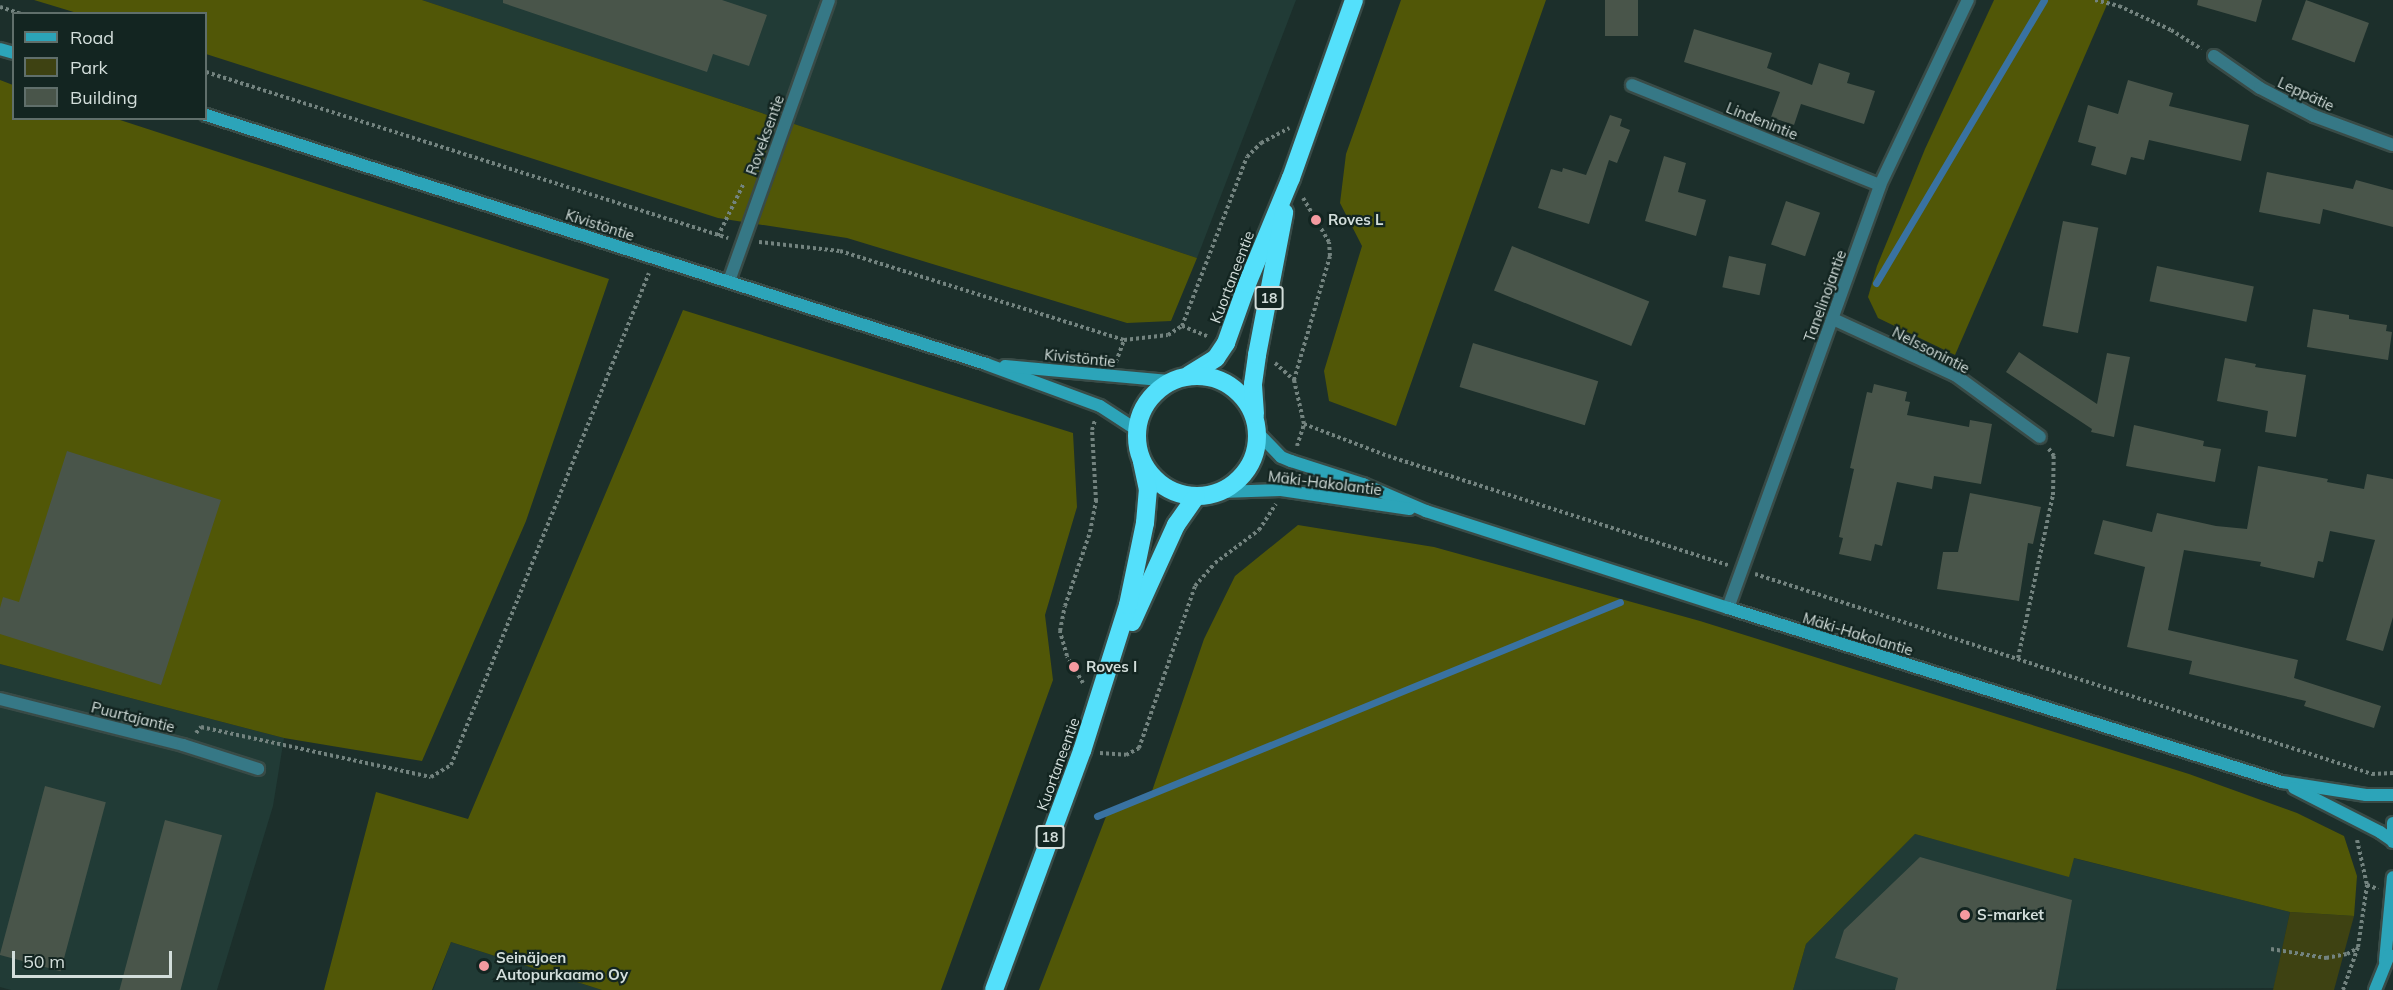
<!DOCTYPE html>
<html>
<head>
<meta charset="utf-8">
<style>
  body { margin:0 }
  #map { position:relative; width:2393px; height:990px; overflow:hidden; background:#1c2f2b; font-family:Mulish,sans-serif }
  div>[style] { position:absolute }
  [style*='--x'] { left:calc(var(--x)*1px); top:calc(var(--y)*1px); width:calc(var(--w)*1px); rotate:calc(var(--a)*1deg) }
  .built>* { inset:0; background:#213b36 }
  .green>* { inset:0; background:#3e4212 }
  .forest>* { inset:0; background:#515707 }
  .stream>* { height:7px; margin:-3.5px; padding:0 3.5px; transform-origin:3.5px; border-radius:3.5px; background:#3972a1 }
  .building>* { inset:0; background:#49554a; transform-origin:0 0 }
  .path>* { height:4px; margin-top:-2px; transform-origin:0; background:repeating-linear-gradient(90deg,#73837f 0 3px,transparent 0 6px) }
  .roads { filter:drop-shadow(2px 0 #394b47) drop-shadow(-2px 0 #394b47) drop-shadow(0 2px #394b47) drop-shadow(0 -2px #394b47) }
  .street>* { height:12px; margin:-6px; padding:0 6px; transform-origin:6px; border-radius:6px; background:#367886 }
  .secondary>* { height:12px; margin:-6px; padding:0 6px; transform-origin:6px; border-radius:6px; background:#2ca4b9 }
  .highway>* { height:18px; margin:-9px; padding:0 9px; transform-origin:9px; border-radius:9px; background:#54e0fb }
  .highway>.ring { margin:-9px; padding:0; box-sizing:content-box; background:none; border:18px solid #54e0fb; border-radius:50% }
  .dots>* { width:16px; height:16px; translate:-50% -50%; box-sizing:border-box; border:3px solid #132521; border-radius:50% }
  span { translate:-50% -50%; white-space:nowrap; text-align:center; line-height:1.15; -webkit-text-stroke:4.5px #132521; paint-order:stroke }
  .shield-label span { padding:2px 4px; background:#132521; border:2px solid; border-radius:4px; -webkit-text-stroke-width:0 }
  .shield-label { font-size:14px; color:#d3dedb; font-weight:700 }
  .street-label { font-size:15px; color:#d3dedb }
  .poi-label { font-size:15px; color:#d3dedb; font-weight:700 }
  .left { translate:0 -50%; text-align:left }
  .legend { position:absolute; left:12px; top:12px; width:195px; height:108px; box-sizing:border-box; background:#132521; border:2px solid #606f6b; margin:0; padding:8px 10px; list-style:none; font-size:18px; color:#d3dedb }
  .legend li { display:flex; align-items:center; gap:12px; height:30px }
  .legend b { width:30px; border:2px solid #606f6b }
  .scale { position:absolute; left:12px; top:951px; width:160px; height:27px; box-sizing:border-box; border:3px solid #d3dedb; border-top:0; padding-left:8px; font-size:18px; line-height:21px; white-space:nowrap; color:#d3dedb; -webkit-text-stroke:4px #132521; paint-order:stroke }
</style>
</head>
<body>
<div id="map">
  <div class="built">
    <div style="clip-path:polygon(422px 0,1296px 0,1197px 258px)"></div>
    <div style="clip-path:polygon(0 664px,284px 738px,273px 806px,217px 990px,11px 990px,0 987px)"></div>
    <div style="clip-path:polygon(1915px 834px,2069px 876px,2073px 858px,2290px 912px,2274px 988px,1793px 990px,1806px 944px)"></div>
    <div style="clip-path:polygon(451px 942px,602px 990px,433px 990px)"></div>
  </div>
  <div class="green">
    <div style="clip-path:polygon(2290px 912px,2354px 916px,2334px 990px,2273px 990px)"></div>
  </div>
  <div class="forest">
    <div style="clip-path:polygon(34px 0,422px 0,1197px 258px,1171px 321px,1127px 323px,847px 238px,718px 218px,206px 54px,206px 14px,77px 13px)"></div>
    <div style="clip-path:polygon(1401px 0,1546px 0,1396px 426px,1329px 401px,1324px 371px,1362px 246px,1340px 203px,1346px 154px)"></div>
    <div style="clip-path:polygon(1994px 0,2109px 0,1955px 355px,1878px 318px,1868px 297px,1877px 266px,1925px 149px)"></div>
    <div style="clip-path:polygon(0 80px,13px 85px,14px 118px,117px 119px,609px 279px,526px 521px,422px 761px,284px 738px,0 664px)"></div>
    <div style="clip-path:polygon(683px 310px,1073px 433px,1077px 507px,1045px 615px,1053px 680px,941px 990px,602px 990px,451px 942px,432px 990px,324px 990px,376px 792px,468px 819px)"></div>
    <div style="clip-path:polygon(1298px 525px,1434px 547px,1700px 621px,2189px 774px,2297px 813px,2344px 836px,2357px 876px,2354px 916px,2290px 912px,2074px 858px,2069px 877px,1915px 834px,1806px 944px,1793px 990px,1039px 990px,1107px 814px,1151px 794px,1204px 639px,1235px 576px)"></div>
  </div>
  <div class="stream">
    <div style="--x:1876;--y:283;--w:329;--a:-59.3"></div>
    <div style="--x:1097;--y:816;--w:565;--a:-22.25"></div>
  </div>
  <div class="building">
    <div style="clip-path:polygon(503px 0,722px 0,767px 15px,749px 66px,713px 54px,707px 72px,503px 3px)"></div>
    <div style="left:1605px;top:0;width:33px;height:36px"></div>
    <div style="clip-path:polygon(2198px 0,2262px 0,2256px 22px,2197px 5px)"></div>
    <div style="left:2306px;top:0;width:67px;height:42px;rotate:20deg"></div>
    <div style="clip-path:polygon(1694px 29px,1772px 53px,1767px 68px,1812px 85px,1819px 63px,1850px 73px,1847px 83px,1875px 91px,1864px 124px,1801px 104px,1794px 125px,1771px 117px,1780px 92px,1684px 62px)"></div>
    <div style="clip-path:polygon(2128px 80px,2173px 93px,2169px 106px,2249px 125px,2241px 161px,2149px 140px,2144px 160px,2131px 157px,2126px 175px,2091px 165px,2096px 147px,2078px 142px,2088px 105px,2118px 114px)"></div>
    <div style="clip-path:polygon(1610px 115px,1622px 119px,1620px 126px,1630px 130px,1617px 163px,1609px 160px,1589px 224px,1538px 208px,1551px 169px,1562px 172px,1563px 168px,1586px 175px)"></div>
    <div style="clip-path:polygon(1664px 156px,1686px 163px,1678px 192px,1706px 200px,1696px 236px,1645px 221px)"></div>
    <div style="clip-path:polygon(2267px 172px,2353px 189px,2356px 180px,2393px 190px,2393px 227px,2323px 209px,2320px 224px,2259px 212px)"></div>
    <div style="left:1786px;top:201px;width:36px;height:46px;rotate:19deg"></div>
    <div style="left:2063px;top:221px;width:36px;height:107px;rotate:11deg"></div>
    <div style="left:1512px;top:246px;width:148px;height:48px;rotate:22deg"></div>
    <div style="left:1729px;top:256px;width:38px;height:32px;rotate:12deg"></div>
    <div style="left:2157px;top:266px;width:99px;height:36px;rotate:12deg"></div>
    <div style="clip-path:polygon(2313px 309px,2349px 315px,2349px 319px,2387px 325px,2386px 331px,2392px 332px,2388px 360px,2307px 347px)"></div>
    <div style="left:1473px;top:343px;width:131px;height:46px;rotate:17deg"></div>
    <div style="clip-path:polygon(2019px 352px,2097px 404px,2107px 353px,2130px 357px,2114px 437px,2091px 432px,2092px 429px,2006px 372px)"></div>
    <div style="clip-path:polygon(2225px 358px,2256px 364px,2255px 367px,2306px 375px,2296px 437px,2265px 432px,2268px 411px,2217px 401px)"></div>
    <div style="clip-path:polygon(1874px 384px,1907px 392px,1905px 401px,1910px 402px,1907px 415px,1969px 427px,1970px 420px,1992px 424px,1981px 484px,1934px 476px,1932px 489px,1897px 482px,1882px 546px,1875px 544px,1871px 561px,1839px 554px,1843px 538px,1839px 537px,1854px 469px,1850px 468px,1867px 392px,1872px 393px)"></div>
    <div style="clip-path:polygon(2134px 425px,2204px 441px,2203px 446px,2221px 449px,2215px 482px,2126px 466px)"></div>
    <div style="clip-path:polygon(67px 451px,221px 500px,161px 685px,0 634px,0 608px,3px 597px,19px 602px)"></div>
    <div style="clip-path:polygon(2258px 466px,2328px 479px,2327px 482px,2364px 489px,2367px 474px,2393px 479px,2393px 617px,2383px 651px,2346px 640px,2375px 540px,2330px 531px,2323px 562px,2318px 561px,2314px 578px,2260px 566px,2261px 562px,2184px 550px,2168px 630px,2298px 660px,2294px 678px,2381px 706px,2374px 728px,2304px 706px,2306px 701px,2189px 674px,2192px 661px,2127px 647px,2145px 567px,2094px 554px,2103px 520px,2152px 532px,2157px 513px,2216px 526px,2247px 529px)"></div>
    <div style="clip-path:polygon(1970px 493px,2041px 507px,2033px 544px,2028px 543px,2019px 601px,1937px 589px,1943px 552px,1958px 552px)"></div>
    <div style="left:45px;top:786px;width:63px;height:175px;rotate:15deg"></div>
    <div style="left:165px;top:820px;width:59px;height:176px;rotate:15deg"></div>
    <div style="clip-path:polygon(1920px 857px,2072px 900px,2056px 990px,1895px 990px,1898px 978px,1835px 958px,1844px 930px)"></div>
  </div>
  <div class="path">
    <div style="--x:2095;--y:0;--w:25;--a:14"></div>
    <div style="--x:2119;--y:6;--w:57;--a:24.8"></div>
    <div style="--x:2171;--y:30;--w:36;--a:32"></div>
    <div style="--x:0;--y:7;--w:23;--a:18"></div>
    <div style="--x:206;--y:72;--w:548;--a:17.64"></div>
    <div style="--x:718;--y:236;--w:59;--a:-63.9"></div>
    <div style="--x:759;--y:242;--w:81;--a:6.3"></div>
    <div style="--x:840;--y:251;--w:298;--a:17.4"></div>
    <div style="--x:1124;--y:340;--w:44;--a:-6.5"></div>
    <div style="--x:1168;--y:335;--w:17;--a:-33"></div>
    <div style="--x:1182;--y:326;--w:27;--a:22"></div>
    <div style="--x:1182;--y:326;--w:181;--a:-69"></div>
    <div style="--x:1247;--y:157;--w:20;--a:-45"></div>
    <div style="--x:1261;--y:143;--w:32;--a:-28"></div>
    <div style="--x:1116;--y:362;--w:23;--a:-70"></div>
    <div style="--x:1275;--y:363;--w:25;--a:42"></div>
    <div style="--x:1294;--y:380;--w:45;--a:77.2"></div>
    <div style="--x:1304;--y:424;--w:90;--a:20.9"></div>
    <div style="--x:1388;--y:456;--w:357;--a:17.8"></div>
    <div style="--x:1294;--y:380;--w:129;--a:-73.8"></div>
    <div style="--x:1330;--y:256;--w:14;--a:-94"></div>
    <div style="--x:1329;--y:242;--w:51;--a:-120.6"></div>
    <div style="--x:1297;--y:446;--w:23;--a:-72"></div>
    <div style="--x:1755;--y:574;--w:649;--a:17.96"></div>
    <div style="--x:2372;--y:774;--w:21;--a:-3"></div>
    <div style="--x:2018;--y:658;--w:167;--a:-77.9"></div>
    <div style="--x:2053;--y:495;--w:39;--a:-89"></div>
    <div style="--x:2054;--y:456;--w:9;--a:-126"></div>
    <div style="--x:1083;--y:683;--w:31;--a:-121"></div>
    <div style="--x:1067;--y:656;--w:26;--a:-106"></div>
    <div style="--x:1060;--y:631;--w:25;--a:-79"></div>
    <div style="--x:1065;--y:606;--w:78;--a:-71.3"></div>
    <div style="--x:1090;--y:532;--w:32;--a:-79"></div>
    <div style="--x:1096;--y:501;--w:71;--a:-93.2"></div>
    <div style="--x:1092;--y:430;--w:10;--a:-73"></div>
    <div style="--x:196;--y:733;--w:8;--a:-50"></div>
    <div style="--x:201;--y:727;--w:235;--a:12.3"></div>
    <div style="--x:431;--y:777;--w:23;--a:-31"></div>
    <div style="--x:451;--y:765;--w:530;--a:-68.08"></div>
    <div style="--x:1100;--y:753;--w:26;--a:4"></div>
    <div style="--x:1126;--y:755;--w:15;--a:-28"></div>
    <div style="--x:1139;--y:748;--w:171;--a:-70.9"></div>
    <div style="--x:1195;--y:586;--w:30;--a:-49"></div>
    <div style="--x:1215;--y:563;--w:55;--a:-36.9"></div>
    <div style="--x:1259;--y:530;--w:31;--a:-57"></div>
    <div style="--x:2357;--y:840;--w:46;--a:77.5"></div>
    <div style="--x:2367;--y:885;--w:12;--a:20"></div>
    <div style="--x:2271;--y:949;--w:56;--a:9.3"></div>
    <div style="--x:2326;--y:958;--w:21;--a:-11"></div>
    <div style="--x:2347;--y:954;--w:13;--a:-29"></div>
    <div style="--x:2343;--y:990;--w:46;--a:-70.8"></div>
    <div style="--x:2358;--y:947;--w:63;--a:-81.7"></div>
  </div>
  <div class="roads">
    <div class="street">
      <div style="--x:2214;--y:56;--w:56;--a:34.8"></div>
      <div style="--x:2260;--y:88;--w:61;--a:27.4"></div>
      <div style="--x:2314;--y:116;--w:84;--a:20.2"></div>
      <div style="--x:1632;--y:85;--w:267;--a:22"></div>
      <div style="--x:729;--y:281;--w:298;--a:-70.4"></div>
      <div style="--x:1833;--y:319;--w:134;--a:24.7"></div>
      <div style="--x:1955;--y:375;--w:105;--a:36.1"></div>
      <div style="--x:1728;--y:608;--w:449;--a:-70.2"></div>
      <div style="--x:1880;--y:185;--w:205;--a:-64.6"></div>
      <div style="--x:0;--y:699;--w:189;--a:14.1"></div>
      <div style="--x:183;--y:745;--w:79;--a:17.7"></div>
    </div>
    <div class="secondary">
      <div style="--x:0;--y:49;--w:15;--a:16"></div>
      <div style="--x:206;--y:115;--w:819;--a:17.7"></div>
      <div style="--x:986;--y:364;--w:121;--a:20.2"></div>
      <div style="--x:1100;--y:406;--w:44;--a:33"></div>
      <div style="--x:1005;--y:366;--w:167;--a:5.2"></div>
      <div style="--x:1258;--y:433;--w:33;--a:46"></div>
      <div style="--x:1281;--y:457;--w:11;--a:22"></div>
      <div style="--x:1291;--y:461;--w:76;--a:17.7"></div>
      <div style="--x:1363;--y:484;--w:69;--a:23.2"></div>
      <div style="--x:1426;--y:511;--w:317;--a:17.8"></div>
      <div style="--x:1728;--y:608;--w:581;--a:17.44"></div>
      <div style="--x:2282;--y:782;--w:85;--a:8.8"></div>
      <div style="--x:2366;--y:795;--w:27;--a:0"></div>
      <div style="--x:1221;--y:492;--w:60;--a:-1.9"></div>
      <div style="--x:1281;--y:490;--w:130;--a:8.4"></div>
      <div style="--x:2294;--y:788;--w:97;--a:27.1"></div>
      <div style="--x:2380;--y:832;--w:16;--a:35"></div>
      <div style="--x:2393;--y:823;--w:19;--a:90"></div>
      <div style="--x:2385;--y:961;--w:84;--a:-84.6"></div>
      <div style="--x:2375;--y:990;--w:38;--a:-68"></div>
    </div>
    <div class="highway">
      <div style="--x:1189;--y:375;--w:32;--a:-32"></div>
      <div style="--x:1216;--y:358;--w:18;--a:-56"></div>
      <div style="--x:1226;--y:343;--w:63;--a:-70.4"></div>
      <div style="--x:1247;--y:284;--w:115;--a:-67.5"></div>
      <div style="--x:1291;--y:178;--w:189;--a:-70.5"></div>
      <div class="ring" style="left:1137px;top:376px;width:102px;height:102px"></div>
      <div style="--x:1255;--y:414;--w:30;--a:-94"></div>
      <div style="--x:1253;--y:384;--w:29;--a:-82"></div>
      <div style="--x:1257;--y:355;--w:145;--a:-79.2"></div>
      <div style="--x:1132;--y:622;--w:107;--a:-65.6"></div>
      <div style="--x:1176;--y:525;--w:35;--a:-55"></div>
      <div style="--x:994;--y:990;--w:255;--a:-69.8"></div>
      <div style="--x:1082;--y:751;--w:153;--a:-72.5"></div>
      <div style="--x:1128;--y:605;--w:84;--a:-78.3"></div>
      <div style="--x:1145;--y:523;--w:33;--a:-85"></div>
      <div style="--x:1148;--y:490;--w:30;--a:-102"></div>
    </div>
  </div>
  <div class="dots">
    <div style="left:1316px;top:220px;background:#f49aa0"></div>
    <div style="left:1074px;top:667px;background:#f49aa0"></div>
    <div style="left:1965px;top:915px;background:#f49aa0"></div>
    <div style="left:484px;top:966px;background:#f49aa0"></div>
  </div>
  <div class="shield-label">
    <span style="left:1269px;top:298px">18</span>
    <span style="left:1050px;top:837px">18</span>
  </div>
  <div class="street-label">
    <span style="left:2306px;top:94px;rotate:25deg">Leppätie</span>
    <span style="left:1762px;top:121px;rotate:22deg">Lindenintie</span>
    <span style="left:765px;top:135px;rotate:-70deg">Roveksentie</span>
    <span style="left:600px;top:225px;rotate:18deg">Kivistöntie</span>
    <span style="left:1232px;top:277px;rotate:-69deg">Kuortaneentie</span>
    <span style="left:1825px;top:296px;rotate:-70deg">Tanelinojantie</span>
    <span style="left:1931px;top:350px;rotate:27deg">Nelssonintie</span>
    <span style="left:1080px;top:358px;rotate:6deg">Kivistöntie</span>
    <span style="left:1325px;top:483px;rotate:7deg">Mäki-Hakolantie</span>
    <span style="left:1858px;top:634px;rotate:17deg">Mäki-Hakolantie</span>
    <span style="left:133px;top:717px;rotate:14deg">Puurtajantie</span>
    <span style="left:1058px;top:764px;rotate:-70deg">Kuortaneentie</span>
  </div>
  <div class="poi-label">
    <span class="left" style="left:1328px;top:220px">Roves L</span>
    <span class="left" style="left:1086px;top:667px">Roves I</span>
    <span class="left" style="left:1977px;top:915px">S-market</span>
    <span class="left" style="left:496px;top:966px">Seinäjoen<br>Autopurkaamo Oy</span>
  </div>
  <ul class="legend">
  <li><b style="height:8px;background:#2ca4b9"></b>Road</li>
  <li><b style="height:16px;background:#3e4212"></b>Park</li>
  <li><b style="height:16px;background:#49554a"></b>Building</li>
  </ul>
  <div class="scale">50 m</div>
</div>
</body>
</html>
